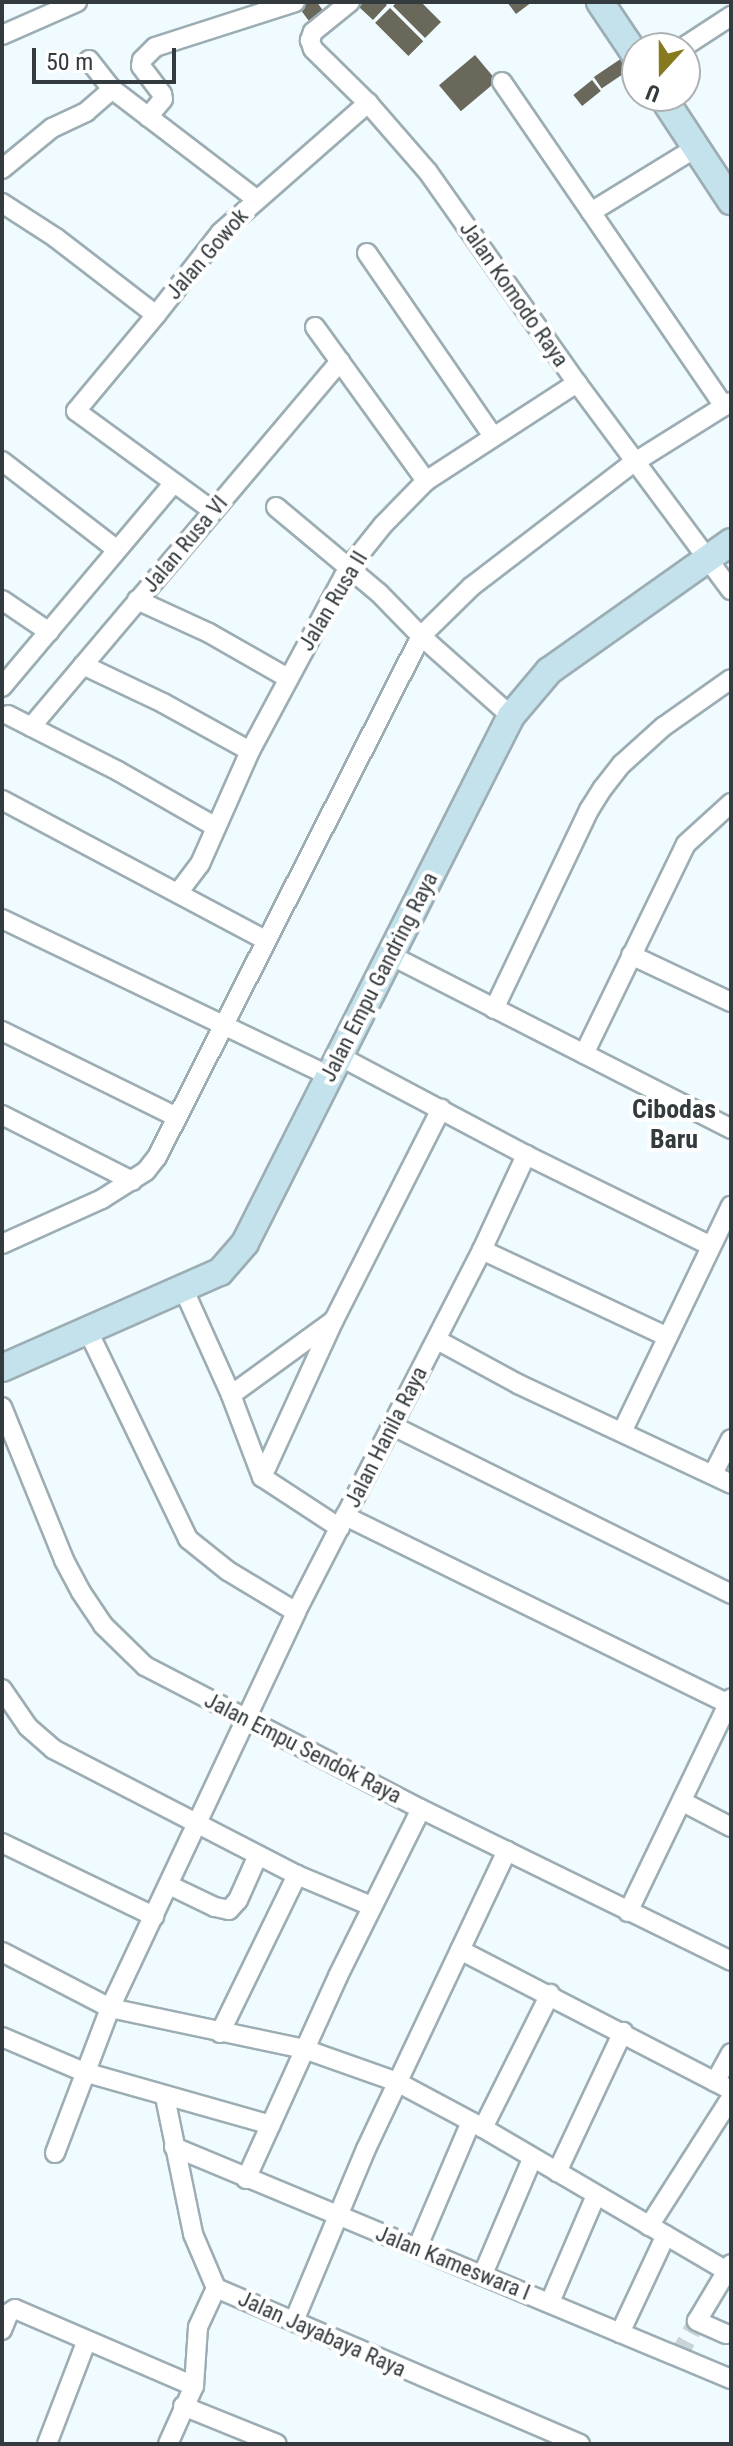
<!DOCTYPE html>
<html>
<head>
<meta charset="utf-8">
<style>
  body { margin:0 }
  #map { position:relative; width:733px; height:2446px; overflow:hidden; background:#f0fbff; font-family:"Roboto Condensed",sans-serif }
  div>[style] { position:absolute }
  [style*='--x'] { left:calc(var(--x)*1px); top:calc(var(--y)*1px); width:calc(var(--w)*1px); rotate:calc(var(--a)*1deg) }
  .building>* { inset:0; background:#6a685a; transform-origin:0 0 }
  .street-tunnel>* { height:18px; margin-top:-9px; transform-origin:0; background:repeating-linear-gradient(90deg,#cad5d8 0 18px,transparent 0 27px) }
  .roads { filter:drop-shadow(2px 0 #9cadb4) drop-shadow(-2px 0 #9cadb4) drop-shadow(0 2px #9cadb4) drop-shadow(0 -2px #9cadb4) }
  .street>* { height:18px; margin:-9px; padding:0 9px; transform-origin:9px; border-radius:9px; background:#fff }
  .secondary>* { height:26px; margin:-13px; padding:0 13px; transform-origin:13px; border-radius:13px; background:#c4e2ec }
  span { translate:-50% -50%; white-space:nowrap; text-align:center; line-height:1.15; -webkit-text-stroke:8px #fff; paint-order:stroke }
  .street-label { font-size:22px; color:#343b3e }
  .quarter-label { font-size:26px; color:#343b3e; font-weight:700 }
  .frame { position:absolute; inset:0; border:4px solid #343b3e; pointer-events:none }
  .north { position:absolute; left:621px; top:32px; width:80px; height:80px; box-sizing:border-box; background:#fff; border:2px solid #aeb1b2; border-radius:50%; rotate:201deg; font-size:22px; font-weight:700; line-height:32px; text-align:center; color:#343b3e }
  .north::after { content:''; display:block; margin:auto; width:28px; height:36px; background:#86791e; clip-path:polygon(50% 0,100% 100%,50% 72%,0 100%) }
  .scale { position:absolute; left:32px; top:48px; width:144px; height:36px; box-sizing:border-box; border:4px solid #343b3e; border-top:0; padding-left:10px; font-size:24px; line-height:28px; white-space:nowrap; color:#343b3e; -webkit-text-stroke:6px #fff; paint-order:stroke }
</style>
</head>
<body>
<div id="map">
  <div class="building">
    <div style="clip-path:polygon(301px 2px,317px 2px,326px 15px,312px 25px,297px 5px)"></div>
    <div style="clip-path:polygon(364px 2px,384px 2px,387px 5px,373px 20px,359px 7px)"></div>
    <div style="clip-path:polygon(397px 2px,421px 2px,441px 22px,425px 38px,393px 6px)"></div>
    <div style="clip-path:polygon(507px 2px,532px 2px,516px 14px)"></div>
    <div style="left:390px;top:8px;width:47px;height:21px;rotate:45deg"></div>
    <div style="left:475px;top:55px;width:34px;height:47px;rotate:50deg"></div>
    <div style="left:622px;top:58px;width:14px;height:34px;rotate:56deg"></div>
    <div style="left:592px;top:80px;width:14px;height:24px;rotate:51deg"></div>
  </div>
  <div class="street-tunnel">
    <div style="--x:678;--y:2357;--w:41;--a:-62.2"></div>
  </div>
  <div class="roads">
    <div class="street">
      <div style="--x:350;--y:2;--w:48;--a:141"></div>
      <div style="--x:313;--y:32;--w:9;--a:111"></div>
      <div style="--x:310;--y:40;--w:9;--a:72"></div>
      <div style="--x:313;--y:49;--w:77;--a:44.5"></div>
      <div style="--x:368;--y:103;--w:91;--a:49"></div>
      <div style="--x:428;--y:172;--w:258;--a:54.8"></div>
      <div style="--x:577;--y:383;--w:258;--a:53.4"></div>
      <div style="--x:2;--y:35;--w:82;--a:-23.7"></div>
      <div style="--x:682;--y:48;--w:59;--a:-33.1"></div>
      <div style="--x:89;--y:60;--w:37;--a:52"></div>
      <div style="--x:112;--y:89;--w:181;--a:37.4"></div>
      <div style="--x:502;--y:82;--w:393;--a:55.6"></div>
      <div style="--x:148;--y:117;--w:23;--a:-50"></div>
      <div style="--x:163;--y:99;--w:5;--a:-101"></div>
      <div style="--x:162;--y:94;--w:35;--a:-127"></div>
      <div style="--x:141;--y:66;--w:6;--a:-81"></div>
      <div style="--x:142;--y:60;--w:18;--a:-45"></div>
      <div style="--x:155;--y:47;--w:147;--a:-17.8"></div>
      <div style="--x:2;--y:169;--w:65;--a:-39.4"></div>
      <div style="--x:52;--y:128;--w:38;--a:-25"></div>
      <div style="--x:86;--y:112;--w:35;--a:-41"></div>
      <div style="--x:2;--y:203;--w:64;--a:32.9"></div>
      <div style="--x:56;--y:238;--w:126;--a:37.6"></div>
      <div style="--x:156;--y:315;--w:105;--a:-51.9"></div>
      <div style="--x:221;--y:232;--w:196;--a:-41.3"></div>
      <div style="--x:591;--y:212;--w:121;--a:-31.5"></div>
      <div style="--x:367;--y:253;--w:222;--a:55.5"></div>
      <div style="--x:156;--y:315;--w:125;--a:129.8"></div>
      <div style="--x:76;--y:411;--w:170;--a:36.1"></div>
      <div style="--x:315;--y:327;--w:190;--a:54.2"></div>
      <div style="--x:2;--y:461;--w:145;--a:37.7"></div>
      <div style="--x:276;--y:507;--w:134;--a:39.9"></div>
      <div style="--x:379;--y:593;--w:60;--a:45.7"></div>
      <div style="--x:421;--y:636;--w:120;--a:41.6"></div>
      <div style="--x:2;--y:600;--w:57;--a:34.2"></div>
      <div style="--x:137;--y:600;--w:79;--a:24.6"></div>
      <div style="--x:209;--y:633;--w:91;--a:29.7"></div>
      <div style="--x:83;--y:665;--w:89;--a:25.4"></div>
      <div style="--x:163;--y:703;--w:99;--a:28.9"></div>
      <div style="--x:2;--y:687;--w:267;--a:-49.9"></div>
      <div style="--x:8;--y:715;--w:123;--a:27"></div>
      <div style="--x:118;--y:771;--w:111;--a:29.8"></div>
      <div style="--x:31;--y:727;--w:479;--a:-49.8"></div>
      <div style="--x:2;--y:800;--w:298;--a:28"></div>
      <div style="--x:178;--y:893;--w:36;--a:-53"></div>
      <div style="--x:200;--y:864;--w:124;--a:-66.1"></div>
      <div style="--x:250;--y:751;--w:205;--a:-61.8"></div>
      <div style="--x:347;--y:570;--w:58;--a:-51.3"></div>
      <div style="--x:383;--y:525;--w:62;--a:-45.7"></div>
      <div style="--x:426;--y:481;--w:180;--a:-33"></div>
      <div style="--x:2;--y:919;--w:363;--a:25.6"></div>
      <div style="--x:390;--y:955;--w:383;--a:27"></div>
      <div style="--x:631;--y:955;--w:110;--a:25.2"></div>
      <div style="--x:494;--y:1009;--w:221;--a:-64.5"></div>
      <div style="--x:589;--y:810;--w:26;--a:-58"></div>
      <div style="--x:603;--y:788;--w:31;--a:-52"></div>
      <div style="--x:622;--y:764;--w:55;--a:-42.1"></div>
      <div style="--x:663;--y:727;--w:83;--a:-35.2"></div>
      <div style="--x:2;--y:1031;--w:195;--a:26.2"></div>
      <div style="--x:584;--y:1054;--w:233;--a:-64.1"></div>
      <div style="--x:686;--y:844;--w:61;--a:-42.3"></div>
      <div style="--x:339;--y:1056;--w:212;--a:27.9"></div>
      <div style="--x:526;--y:1155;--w:206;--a:26.2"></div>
      <div style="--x:2;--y:1115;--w:146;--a:26.9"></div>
      <div style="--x:2;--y:1244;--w:110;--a:-24.2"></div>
      <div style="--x:102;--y:1199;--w:52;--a:-32.5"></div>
      <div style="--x:146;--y:1171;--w:18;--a:-52"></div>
      <div style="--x:157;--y:1157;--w:584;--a:-63.13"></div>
      <div style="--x:421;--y:636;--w:70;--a:-44.4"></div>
      <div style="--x:471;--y:587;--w:200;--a:-37.5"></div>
      <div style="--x:630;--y:465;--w:119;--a:-32"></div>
      <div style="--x:482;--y:1250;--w:205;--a:25.1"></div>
      <div style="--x:183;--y:1288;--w:117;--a:65.8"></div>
      <div style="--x:231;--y:1395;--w:88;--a:69.3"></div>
      <div style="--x:262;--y:1477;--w:93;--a:33.2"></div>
      <div style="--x:88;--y:1331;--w:231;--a:64.3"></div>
      <div style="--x:188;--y:1539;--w:51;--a:38.7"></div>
      <div style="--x:228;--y:1571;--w:79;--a:31.1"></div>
      <div style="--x:437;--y:1340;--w:92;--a:28.5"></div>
      <div style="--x:518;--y:1384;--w:235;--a:25.1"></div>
      <div style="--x:231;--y:1395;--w:126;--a:-36"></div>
      <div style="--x:2;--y:1407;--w:165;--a:67.9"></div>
      <div style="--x:64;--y:1560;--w:36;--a:62"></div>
      <div style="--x:81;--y:1592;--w:40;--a:56"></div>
      <div style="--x:103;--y:1625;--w:59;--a:44.3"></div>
      <div style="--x:145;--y:1666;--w:311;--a:27.4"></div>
      <div style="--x:421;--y:1809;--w:345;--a:26.1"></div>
      <div style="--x:391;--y:1425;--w:380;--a:26.4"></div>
      <div style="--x:622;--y:1432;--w:251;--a:-64.3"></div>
      <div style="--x:713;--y:1474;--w:39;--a:-63"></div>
      <div style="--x:262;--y:1477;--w:173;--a:-65.4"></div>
      <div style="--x:334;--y:1320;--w:237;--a:-63.1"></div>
      <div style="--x:345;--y:1516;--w:427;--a:26.1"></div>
      <div style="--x:2;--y:1689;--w:46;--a:55.6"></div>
      <div style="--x:28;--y:1727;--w:33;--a:41"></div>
      <div style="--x:53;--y:1749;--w:275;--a:27.3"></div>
      <div style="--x:297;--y:1875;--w:80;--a:22.7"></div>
      <div style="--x:683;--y:1802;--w:54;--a:27.5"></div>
      <div style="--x:2;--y:1843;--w:169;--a:25.7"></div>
      <div style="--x:169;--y:1885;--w:51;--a:25.6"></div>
      <div style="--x:215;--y:1907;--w:14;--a:12"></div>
      <div style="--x:229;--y:1910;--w:13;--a:-48"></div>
      <div style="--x:238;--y:1900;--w:49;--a:-66"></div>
      <div style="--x:628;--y:1912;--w:237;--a:-64.3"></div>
      <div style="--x:460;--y:1950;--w:305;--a:27.3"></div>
      <div style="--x:2;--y:1952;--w:122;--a:27.4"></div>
      <div style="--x:110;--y:2008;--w:198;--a:11.9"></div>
      <div style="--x:304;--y:2049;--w:99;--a:19.5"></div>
      <div style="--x:397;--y:2082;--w:98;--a:28.1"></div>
      <div style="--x:483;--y:2128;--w:283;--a:30.4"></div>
      <div style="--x:220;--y:2033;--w:176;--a:-64"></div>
      <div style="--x:2;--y:2037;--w:89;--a:23.1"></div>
      <div style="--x:84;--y:2072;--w:194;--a:15.8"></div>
      <div style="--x:715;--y:2082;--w:33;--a:-61"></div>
      <div style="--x:165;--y:2097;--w:140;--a:78.4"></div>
      <div style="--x:193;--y:2234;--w:59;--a:66.9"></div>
      <div style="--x:483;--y:2128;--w:150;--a:-63.4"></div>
      <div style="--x:174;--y:2147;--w:603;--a:22.61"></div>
      <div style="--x:55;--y:2153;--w:155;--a:-69.2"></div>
      <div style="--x:110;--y:2008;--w:438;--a:-64.8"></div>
      <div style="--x:296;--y:1612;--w:407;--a:-62.8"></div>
      <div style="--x:482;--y:1250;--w:105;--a:-65.1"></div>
      <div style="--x:557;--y:2172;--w:155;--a:-64.8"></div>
      <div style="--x:246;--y:2179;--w:223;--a:-65.6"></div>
      <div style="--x:338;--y:1976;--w:186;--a:-63.6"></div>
      <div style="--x:649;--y:2226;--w:152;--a:-57.4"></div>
      <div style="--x:418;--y:2246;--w:135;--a:-66.9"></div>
      <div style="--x:483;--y:2274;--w:125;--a:-66.9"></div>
      <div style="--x:216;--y:2288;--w:396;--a:23.2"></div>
      <div style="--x:550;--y:2302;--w:116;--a:-66.7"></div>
      <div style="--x:294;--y:2321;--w:186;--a:-67.3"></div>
      <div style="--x:366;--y:2149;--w:330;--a:-64.7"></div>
      <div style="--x:2;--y:2330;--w:18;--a:-68"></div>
      <div style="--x:9;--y:2313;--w:7;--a:-34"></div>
      <div style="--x:15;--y:2309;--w:195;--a:23.3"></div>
      <div style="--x:620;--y:2333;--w:108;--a:-64.9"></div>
      <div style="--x:726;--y:2334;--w:32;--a:-156"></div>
      <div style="--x:697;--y:2321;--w:66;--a:-59.2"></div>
      <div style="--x:183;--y:2406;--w:101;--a:22"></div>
      <div style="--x:47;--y:2444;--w:111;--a:-69"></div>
      <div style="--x:168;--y:2444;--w:64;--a:-65.9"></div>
      <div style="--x:194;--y:2386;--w:59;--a:-86.1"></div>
      <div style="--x:198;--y:2327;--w:43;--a:-65.2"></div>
    </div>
    <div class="secondary">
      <div style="--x:600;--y:2;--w:66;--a:56.1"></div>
      <div style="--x:662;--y:96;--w:126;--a:56.7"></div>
      <div style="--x:2;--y:1368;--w:238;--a:-23.8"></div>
      <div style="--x:220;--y:1272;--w:38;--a:-49"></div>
      <div style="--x:245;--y:1243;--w:590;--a:-63.22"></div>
      <div style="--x:511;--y:716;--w:59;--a:-49.8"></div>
      <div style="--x:549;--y:671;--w:223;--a:-35.3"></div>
    </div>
  </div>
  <div class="street-label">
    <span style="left:207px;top:254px;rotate:-49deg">Jalan Gowok</span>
    <span style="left:514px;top:294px;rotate:55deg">Jalan Komodo Raya</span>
    <span style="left:185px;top:544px;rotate:-50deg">Jalan Rusa VI</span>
    <span style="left:333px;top:601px;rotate:-59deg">Jalan Rusa II</span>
    <span style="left:379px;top:977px;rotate:-63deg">Jalan Empu Gandring Raya</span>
    <span style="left:386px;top:1437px;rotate:-63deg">Jalan Hanila Raya</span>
    <span style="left:303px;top:1748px;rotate:27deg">Jalan Empu Sendok Raya</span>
    <span style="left:453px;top:2263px;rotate:22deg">Jalan Kameswara I</span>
    <span style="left:322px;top:2334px;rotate:24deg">Jalan Jayabaya Raya</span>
  </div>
  <div class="quarter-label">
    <span style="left:674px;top:1125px">Cibodas<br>Baru</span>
  </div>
  <div class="frame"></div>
  <div class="north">U</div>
  <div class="scale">50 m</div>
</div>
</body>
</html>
